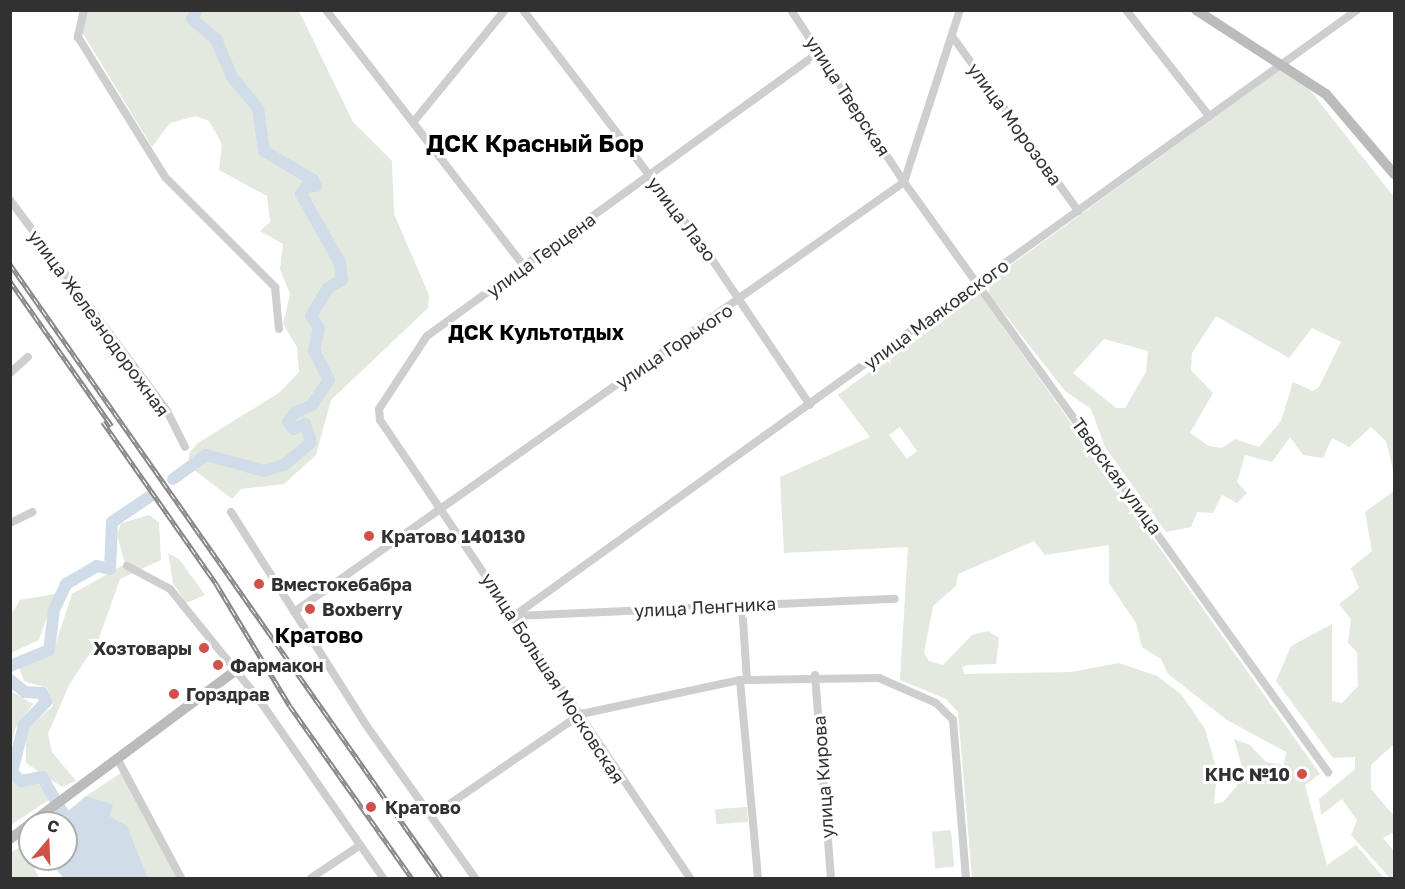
<!DOCTYPE html>
<html>
<head>
<meta charset="utf-8">
<style>
  body { margin:0 }
  #map { position:relative; width:1405px; height:889px; overflow:hidden; background:#fff; font-family:"Golos Text",sans-serif }
  div>[style] { position:absolute }
  [style*='--x'] { left:calc(var(--x)*1px); top:calc(var(--y)*1px); width:calc(var(--w)*1px); rotate:calc(var(--a)*1deg) }
  .green>* { inset:0; background:#e3e9de; transform-origin:0 0 }
  .water>* { inset:0; background:#d0dde9 }
  .river>* { height:12px; margin:-6px; padding:0 6px; transform-origin:6px; border-radius:6px; background:#d0dde9 }
  .street>* { height:8px; margin:-4px; padding:0 4px; transform-origin:4px; border-radius:4px; background:#cecece }
  .secondary>* { height:10px; margin:-5px; padding:0 5px; transform-origin:5px; border-radius:5px; background:#bbb }
  .rail>* { height:4.5px; margin-top:-2.25px; transform-origin:0; background:repeating-linear-gradient(90deg,#fff 0 7px,#868686 0 14px); box-sizing:border-box; border-block:2px solid #868686 }
  .dots>* { width:16px; height:16px; translate:-50% -50%; box-sizing:border-box; border:3px solid #fff; border-radius:50% }
  span { translate:-50% -50%; white-space:nowrap; text-align:center; line-height:1.15; -webkit-text-stroke:6px #fff; paint-order:stroke }
  .street-label { font-size:18px; color:#313131 }
  .poi-label { font-size:18px; color:#313131; font-weight:700 }
  .left { translate:0 -50%; text-align:left }
  .right { translate:-100% -50%; text-align:right }
  .quarter-label { font-size:21px; color:#000; font-weight:700 }
  .district-label { font-size:24px; color:#000; font-weight:700 }
  .frame { position:absolute; inset:0; border:12px solid #313131; pointer-events:none }
  .north { position:absolute; left:18px; top:811px; width:60px; height:60px; box-sizing:border-box; background:#fff; border:2px solid #adadad; border-radius:50%; rotate:19deg; font-size:16px; font-weight:700; line-height:24px; text-align:center; color:#313131 }
  .north::after { content:''; display:block; margin:auto; width:21px; height:27px; background:#d1504a; clip-path:polygon(50% 0,100% 100%,50% 72%,0 100%) }
</style>
</head>
<body>
<div id="map">
  <div class="green">
    <div style="clip-path:polygon(85px 11px,299px 11px,353px 122px,392px 161px,394px 214px,429px 295px,428px 308px,331px 400px,316px 455px,284px 484px,241px 489px,232px 499px,189px 466px,189px 453px,198px 443px,280px 392px,299px 372px,297px 347px,283px 324px,290px 294px,280px 269px,283px 244px,260px 231px,270px 222px,267px 196px,219px 170px,222px 144px,209px 121px,196px 116px,170px 123px,152px 147px,82px 32px)"></div>
    <div style="clip-path:polygon(evenodd,1284px 67px,1306px 85px,1394px 197px,1394px 474px,1386px 441px,1371px 427px,1349px 447px,1332px 438px,1323px 458px,1303px 455px,1290px 437px,1272px 462px,1245px 455px,1237px 482px,1247px 493px,1237px 503px,1222px 495px,1213px 513px,1197px 512px,1191px 527px,1166px 532px,1105px 447px,1091px 409px,1065px 391px,989px 294px,989px 281px,1284px 67px,1216px 316px,1289px 358px,1312px 328px,1341px 342px,1319px 387px,1313px 391px,1293px 382px,1281px 421px,1259px 447px,1235px 439px,1222px 448px,1209px 446px,1190px 433px,1213px 393px,1191px 370px,1192px 353px,1216px 316px,1284px 67px,1104px 339px,1148px 351px,1146px 372px,1125px 408px,1116px 408px,1073px 373px,1104px 339px)"></div>
    <div style="clip-path:polygon(evenodd,978px 292px,1320px 774px,1305px 785px,1327px 865px,1356px 845px,1384px 878px,972px 878px,958px 712px,946px 699px,900px 680px,908px 547px,784px 553px,780px 477px,870px 437px,838px 395px,978px 292px,900px 427px,917px 451px,907px 459px,889px 435px,900px 427px,978px 292px,1034px 541px,1045px 555px,1109px 545px,1109px 583px,1136px 623px,1142px 647px,1161px 659px,1168px 674px,1227px 720px,1286px 752px,1284px 765px,1266px 762px,1250px 745px,1234px 739px,1241px 763px,1237px 786px,1223px 802px,1214px 804px,1217px 771px,1205px 729px,1181px 694px,1157px 676px,1119px 663px,1071px 672px,964px 674px,962px 667px,968px 665px,996px 664px,999px 638px,988px 631px,972px 635px,943px 665px,929px 661px,924px 653px,933px 606px,956px 586px,958px 574px,1034px 541px)"></div>
    <div style="clip-path:polygon(1394px 491px,1394px 744px,1371px 765px,1371px 789px,1394px 816px,1394px 832px,1383px 838px,1394px 851px,1394px 878px,1390px 878px,1351px 835px,1357px 820px,1342px 799px,1321px 815px,1319px 799px,1355px 769px,1355px 757px,1333px 758px,1276px 681px,1291px 646px,1332px 624px,1332px 701px,1342px 703px,1358px 686px,1357px 652px,1348px 643px,1351px 619px,1339px 604px,1359px 588px,1351px 568px,1372px 551px,1365px 512px)"></div>
    <div style="clip-path:polygon(149px 515px,159px 522px,161px 560px,120px 579px,98px 641px,69px 685px,48px 734px,52px 752px,76px 781px,62px 787px,26px 763px,26px 730px,53px 706px,47px 688px,24px 681px,18px 665px,52px 655px,72px 594px,125px 564px,117px 535px,121px 523px)"></div>
    <div style="clip-path:polygon(168px 553px,179px 559px,205px 595px,186px 603px,173px 583px)"></div>
    <div style="clip-path:polygon(55px 594px,39px 640px,11px 653px,11px 615px,20px 600px)"></div>
    <div style="clip-path:polygon(11px 691px,33px 704px,15px 729px,11px 748px)"></div>
    <div style="clip-path:polygon(127px 769px,185px 878px,148px 878px,127px 827px,110px 816px,112px 804px,86px 796px)"></div>
    <div style="clip-path:polygon(11px 779px,22px 786px,37px 783px,53px 797px,11px 825px)"></div>
    <div style="left:747px;top:807px;width:15px;height:32px;rotate:86deg"></div>
    <div style="left:951px;top:830px;width:37px;height:19px;rotate:85deg"></div>
    <div style="clip-path:polygon(19px 848px,25px 849px,39px 878px,11px 878px,11px 852px)"></div>
  </div>
  <div class="water">
    <div style="clip-path:polygon(86px 796px,113px 804px,110px 816px,127px 826px,148px 878px,64px 878px,58px 872px,54px 859px,66px 859px,66px 823px,54px 823px)"></div>
  </div>
  <div class="river">
    <div style="--x:173;--y:479;--w:41;--a:-36"></div>
    <div style="--x:206;--y:455;--w:60;--a:15.4"></div>
    <div style="--x:264;--y:471;--w:21;--a:-17"></div>
    <div style="--x:284;--y:465;--w:35;--a:-40"></div>
    <div style="--x:311;--y:442;--w:19;--a:-108"></div>
    <div style="--x:305;--y:424;--w:12;--a:156"></div>
    <div style="--x:294;--y:429;--w:9;--a:-131"></div>
    <div style="--x:288;--y:422;--w:11;--a:-56"></div>
    <div style="--x:294;--y:413;--w:20;--a:-24"></div>
    <div style="--x:312;--y:405;--w:30;--a:-56"></div>
    <div style="--x:329;--y:380;--w:33;--a:-117"></div>
    <div style="--x:314;--y:351;--w:24;--a:-78"></div>
    <div style="--x:319;--y:328;--w:14;--a:-124"></div>
    <div style="--x:311;--y:316;--w:33;--a:-59"></div>
    <div style="--x:328;--y:288;--w:16;--a:-30"></div>
    <div style="--x:342;--y:280;--w:17;--a:-97"></div>
    <div style="--x:340;--y:263;--w:79;--a:-119.5"></div>
    <div style="--x:301;--y:194;--w:9;--a:-54"></div>
    <div style="--x:306;--y:187;--w:10;--a:-6"></div>
    <div style="--x:316;--y:186;--w:7;--a:-117"></div>
    <div style="--x:313;--y:180;--w:57;--a:-149.4"></div>
    <div style="--x:264;--y:151;--w:43;--a:-97.9"></div>
    <div style="--x:258;--y:108;--w:40;--a:-130"></div>
    <div style="--x:232;--y:77;--w:41;--a:-112.8"></div>
    <div style="--x:216;--y:39;--w:31;--a:-140"></div>
    <div style="--x:192;--y:19;--w:10;--a:-61"></div>
    <div style="--x:10;--y:666;--w:42;--a:-22.3"></div>
    <div style="--x:49;--y:650;--w:40;--a:-82.9"></div>
    <div style="--x:54;--y:610;--w:29;--a:-65"></div>
    <div style="--x:66;--y:584;--w:36;--a:-30"></div>
    <div style="--x:97;--y:566;--w:13;--a:13"></div>
    <div style="--x:110;--y:569;--w:47;--a:-87.6"></div>
    <div style="--x:112;--y:522;--w:45;--a:-34"></div>
    <div style="--x:10;--y:680;--w:19;--a:39"></div>
    <div style="--x:25;--y:692;--w:17;--a:3"></div>
    <div style="--x:42;--y:693;--w:10;--a:66"></div>
    <div style="--x:46;--y:702;--w:32;--a:134"></div>
    <div style="--x:24;--y:725;--w:49;--a:104.3"></div>
    <div style="--x:12;--y:772;--w:13;--a:45"></div>
    <div style="--x:21;--y:781;--w:21;--a:-11"></div>
    <div style="--x:42;--y:777;--w:61;--a:59.7"></div>
  </div>
  <div class="street">
    <div style="--x:84;--y:10;--w:28;--a:103"></div>
    <div style="--x:78;--y:37;--w:165;--a:58.1"></div>
    <div style="--x:165;--y:177;--w:156;--a:45"></div>
    <div style="--x:275;--y:287;--w:42;--a:84.6"></div>
    <div style="--x:326;--y:10;--w:324;--a:52.3"></div>
    <div style="--x:523;--y:10;--w:293;--a:52.6"></div>
    <div style="--x:701;--y:243;--w:195;--a:56.1"></div>
    <div style="--x:791;--y:10;--w:206;--a:56.7"></div>
    <div style="--x:904;--y:182;--w:727;--a:54.3"></div>
    <div style="--x:1126;--y:10;--w:135;--a:51.9"></div>
    <div style="--x:952;--y:36;--w:216;--a:54.2"></div>
    <div style="--x:415;--y:120;--w:142;--a:-50.7"></div>
    <div style="--x:10;--y:200;--w:263;--a:53.3"></div>
    <div style="--x:167;--y:411;--w:40;--a:63.4"></div>
    <div style="--x:10;--y:373;--w:24;--a:-42"></div>
    <div style="--x:231;--y:512;--w:252;--a:57.6"></div>
    <div style="--x:366;--y:725;--w:188;--a:54.5"></div>
    <div style="--x:10;--y:523;--w:25;--a:-26"></div>
    <div style="--x:127;--y:566;--w:49;--a:28.1"></div>
    <div style="--x:170;--y:589;--w:140;--a:51.1"></div>
    <div style="--x:258;--y:698;--w:219;--a:55.2"></div>
    <div style="--x:742;--y:605;--w:75;--a:86.2"></div>
    <div style="--x:294;--y:612;--w:746;--a:-35.18"></div>
    <div style="--x:904;--y:182;--w:181;--a:-72"></div>
    <div style="--x:514;--y:616;--w:1038;--a:-35.71"></div>
    <div style="--x:516;--y:616;--w:379;--a:-2.6"></div>
    <div style="--x:815;--y:675;--w:204;--a:85.5"></div>
    <div style="--x:740;--y:680;--w:199;--a:84.8"></div>
    <div style="--x:117;--y:758;--w:136;--a:61.9"></div>
    <div style="--x:432;--y:816;--w:181;--a:-34.4"></div>
    <div style="--x:581;--y:714;--w:163;--a:-12.1"></div>
    <div style="--x:740;--y:680;--w:139;--a:-0.8"></div>
    <div style="--x:879;--y:678;--w:62;--a:23.7"></div>
    <div style="--x:936;--y:703;--w:24;--a:45"></div>
    <div style="--x:953;--y:720;--w:159;--a:85.3"></div>
    <div style="--x:311;--y:878;--w:58;--a:-33.7"></div>
    <div style="--x:690;--y:878;--w:553;--a:-124.09"></div>
    <div style="--x:380;--y:420;--w:11;--a:-95"></div>
    <div style="--x:379;--y:409;--w:87;--a:-56.7"></div>
    <div style="--x:427;--y:336;--w:484;--a:-35.9"></div>
  </div>
  <div class="secondary">
    <div style="--x:1196;--y:10;--w:155;--a:32.9"></div>
    <div style="--x:1326;--y:94;--w:105;--a:49.6"></div>
    <div style="--x:31;--y:823;--w:254;--a:-36.7"></div>
    <div style="--x:10;--y:839;--w:25;--a:-37"></div>
  </div>
  <div class="rail">
    <div style="--x:10;--y:264;--w:750;--a:54.93"></div>
    <div style="--x:10;--y:281;--w:177;--a:54.9"></div>
    <div style="--x:103;--y:422;--w:199;--a:55"></div>
    <div style="--x:217;--y:585;--w:141;--a:58.9"></div>
    <div style="--x:290;--y:706;--w:211;--a:54.7"></div>
  </div>
  <div class="dots">
    <div style="left:369px;top:536px;background:#d1504a"></div>
    <div style="left:259px;top:584px;background:#d1504a"></div>
    <div style="left:310px;top:609px;background:#d1504a"></div>
    <div style="left:204px;top:648px;background:#d1504a"></div>
    <div style="left:218px;top:665px;background:#d1504a"></div>
    <div style="left:174px;top:694px;background:#d1504a"></div>
    <div style="left:1302px;top:774px;background:#d1504a"></div>
    <div style="left:371px;top:807px;background:#d1504a"></div>
  </div>
  <div class="street-label">
    <span style="left:848px;top:96px;rotate:57deg">улица Тверская</span>
    <span style="left:1015px;top:124px;rotate:54deg">улица Морозова</span>
    <span style="left:682px;top:219px;rotate:53deg">улица Лазо</span>
    <span style="left:541px;top:255px;rotate:-36deg">улица Герцена</span>
    <span style="left:936px;top:314px;rotate:-36deg">улица Маяковского</span>
    <span style="left:99px;top:323px;rotate:54deg">улица Железнодорожная</span>
    <span style="left:674px;top:346px;rotate:-34deg">улица Горького</span>
    <span style="left:1117px;top:476px;rotate:54deg">Тверская улица</span>
    <span style="left:705px;top:607px;rotate:-3deg">улица Ленгника</span>
    <span style="left:553px;top:678px;rotate:57deg">улица Большая Московская</span>
    <span style="left:823px;top:777px;rotate:-94deg">улица Кирова</span>
  </div>
  <div class="poi-label">
    <span class="left" style="left:381px;top:536px">Кратово 140130</span>
    <span class="left" style="left:271px;top:584px">Вместокебабра</span>
    <span class="left" style="left:322px;top:609px">Boxberry</span>
    <span class="right" style="left:192px;top:648px">Хозтовары</span>
    <span class="left" style="left:230px;top:665px">Фармакон</span>
    <span class="left" style="left:186px;top:694px">Горздрав</span>
    <span class="right" style="left:1290px;top:774px">КНС №10</span>
    <span class="left" style="left:385px;top:807px">Кратово</span>
  </div>
  <div class="quarter-label">
    <span style="left:536px;top:332px">ДСК Культотдых</span>
    <span style="left:319px;top:635px">Кратово</span>
  </div>
  <div class="district-label">
    <span style="left:535px;top:143px">ДСК Красный Бор</span>
  </div>
  <div class="frame"></div>
  <div class="north">С</div>
</div>
</body>
</html>
